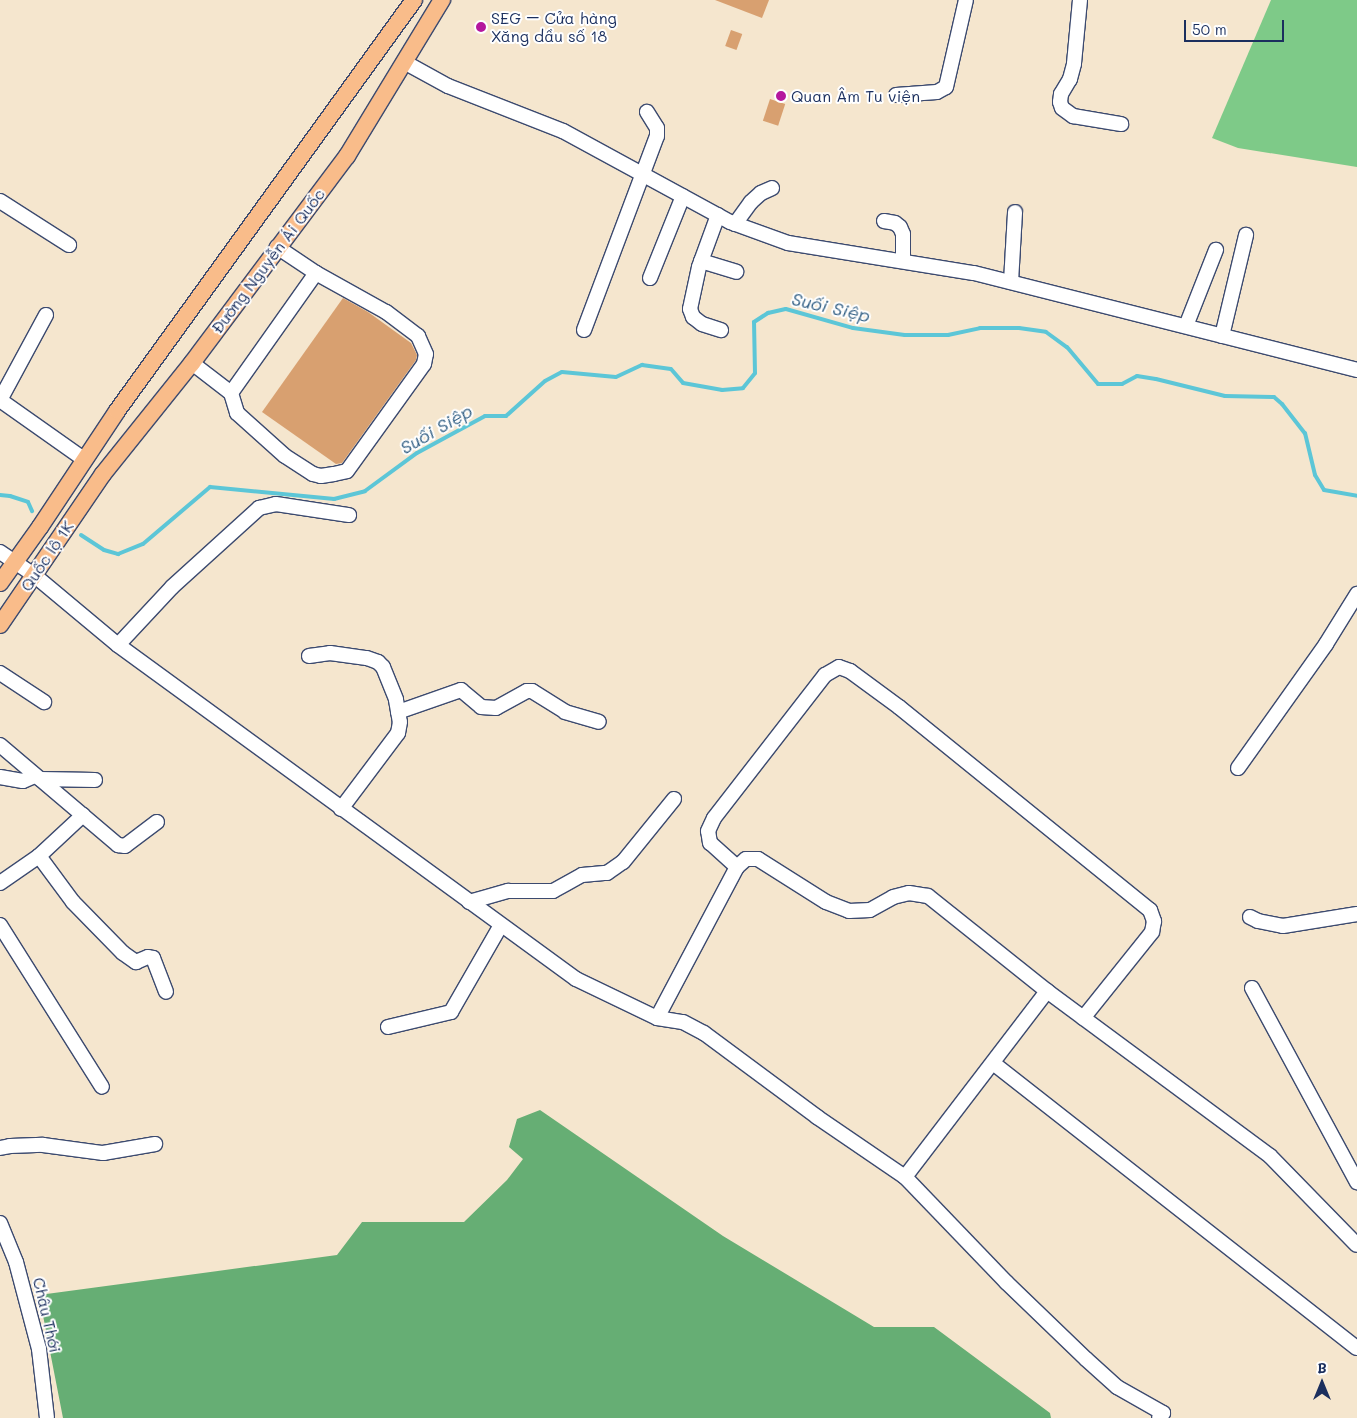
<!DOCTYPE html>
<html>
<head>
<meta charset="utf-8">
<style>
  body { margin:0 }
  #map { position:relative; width:1357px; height:1418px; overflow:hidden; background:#f5e6ce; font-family:Mali,sans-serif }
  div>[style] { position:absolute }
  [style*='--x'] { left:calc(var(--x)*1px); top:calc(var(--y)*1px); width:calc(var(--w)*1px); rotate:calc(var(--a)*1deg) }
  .green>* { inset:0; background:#7eca88 }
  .forest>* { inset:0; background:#66ae74 }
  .stream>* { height:4px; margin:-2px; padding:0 2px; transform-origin:2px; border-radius:2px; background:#5cc6d7 }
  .building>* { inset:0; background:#d8a070; transform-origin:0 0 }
  .roads { filter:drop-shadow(1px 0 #3c4a6f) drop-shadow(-1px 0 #3c4a6f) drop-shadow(0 1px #3c4a6f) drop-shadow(0 -1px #3c4a6f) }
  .minor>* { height:14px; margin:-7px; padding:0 7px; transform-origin:7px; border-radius:7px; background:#fff }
  .major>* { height:16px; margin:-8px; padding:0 8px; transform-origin:8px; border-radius:8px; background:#f9bc8a }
  .dots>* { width:14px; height:14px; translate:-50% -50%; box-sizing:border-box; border:2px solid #fff; border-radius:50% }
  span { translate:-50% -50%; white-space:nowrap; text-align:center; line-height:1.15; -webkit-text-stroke:4px #fff; paint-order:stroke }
  .poi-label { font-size:16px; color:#1b2f5e }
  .left { translate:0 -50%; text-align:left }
  .street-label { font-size:16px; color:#1b2f5e }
  .water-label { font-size:18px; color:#2e5c82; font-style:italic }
  .north { position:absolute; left:1297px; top:1358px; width:50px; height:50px; -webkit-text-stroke:4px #fff; paint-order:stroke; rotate:0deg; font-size:14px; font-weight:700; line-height:20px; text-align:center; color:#1b2f5e }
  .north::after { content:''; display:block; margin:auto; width:18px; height:22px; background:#1b2f5e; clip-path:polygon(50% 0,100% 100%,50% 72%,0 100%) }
  .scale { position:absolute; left:1184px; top:20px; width:100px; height:22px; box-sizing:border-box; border:2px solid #1b2f5e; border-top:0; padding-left:6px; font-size:15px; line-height:18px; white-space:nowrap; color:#1b2f5e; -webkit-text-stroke:4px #fff; paint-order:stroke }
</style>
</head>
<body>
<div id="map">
  <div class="green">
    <div style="clip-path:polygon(1271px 0,1357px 0,1357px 167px,1238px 148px,1212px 138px)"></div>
  </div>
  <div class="forest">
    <div style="clip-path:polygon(540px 1110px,723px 1236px,874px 1327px,934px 1327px,1050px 1413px,1051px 1418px,63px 1418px,39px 1295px,337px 1255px,362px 1222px,464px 1222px,507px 1180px,523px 1159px,509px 1147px,517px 1119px)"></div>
  </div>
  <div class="stream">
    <div style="--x:0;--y:495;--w:10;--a:6"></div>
    <div style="--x:10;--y:496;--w:19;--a:18"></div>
    <div style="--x:28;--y:502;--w:10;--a:66"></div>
    <div style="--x:81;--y:535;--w:27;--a:33"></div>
    <div style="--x:104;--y:550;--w:15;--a:16"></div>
    <div style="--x:118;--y:554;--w:27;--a:-22"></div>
    <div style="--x:143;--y:544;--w:88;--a:-40.4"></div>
    <div style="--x:210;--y:487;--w:125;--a:5.5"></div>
    <div style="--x:334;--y:499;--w:32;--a:-14"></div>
    <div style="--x:365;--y:491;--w:64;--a:-36.2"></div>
    <div style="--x:417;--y:453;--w:77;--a:-28.6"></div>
    <div style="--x:485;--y:416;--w:21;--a:0"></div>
    <div style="--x:506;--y:416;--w:52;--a:-41.9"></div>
    <div style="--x:545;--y:381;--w:19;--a:-28"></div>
    <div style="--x:562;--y:372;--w:54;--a:5.3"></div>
    <div style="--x:616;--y:377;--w:29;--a:-25"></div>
    <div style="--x:642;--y:365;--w:29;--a:8"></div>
    <div style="--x:671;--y:369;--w:18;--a:49"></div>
    <div style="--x:683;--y:383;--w:40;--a:10"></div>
    <div style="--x:722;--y:390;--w:21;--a:-5"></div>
    <div style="--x:743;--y:388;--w:19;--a:-51"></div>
    <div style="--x:755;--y:373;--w:51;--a:-91.1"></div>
    <div style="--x:754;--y:322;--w:17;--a:-33"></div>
    <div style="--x:768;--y:313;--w:18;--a:-13"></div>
    <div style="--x:786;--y:309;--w:70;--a:15.8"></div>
    <div style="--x:853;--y:328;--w:52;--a:7.7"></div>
    <div style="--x:905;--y:335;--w:43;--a:0"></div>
    <div style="--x:948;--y:335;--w:33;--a:-12"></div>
    <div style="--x:980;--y:328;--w:39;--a:0"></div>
    <div style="--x:1019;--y:328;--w:27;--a:8"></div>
    <div style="--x:1046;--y:332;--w:26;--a:36"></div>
    <div style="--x:1067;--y:347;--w:48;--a:50"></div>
    <div style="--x:1098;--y:384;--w:24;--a:0"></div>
    <div style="--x:1122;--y:384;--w:17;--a:-28"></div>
    <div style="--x:1137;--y:376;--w:19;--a:9"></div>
    <div style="--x:1156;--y:379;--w:71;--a:13.8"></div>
    <div style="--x:1225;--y:396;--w:49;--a:1.2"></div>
    <div style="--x:1274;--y:397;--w:11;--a:41"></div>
    <div style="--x:1282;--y:404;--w:37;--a:52"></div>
    <div style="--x:1305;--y:433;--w:43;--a:76.6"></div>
    <div style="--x:1315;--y:475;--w:17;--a:59"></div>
    <div style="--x:1324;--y:490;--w:34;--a:10"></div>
  </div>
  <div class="building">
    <div style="clip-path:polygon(715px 0,769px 0,762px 18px)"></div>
    <div style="left:731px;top:30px;width:12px;height:17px;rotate:20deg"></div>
    <div style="left:770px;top:99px;width:16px;height:23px;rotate:18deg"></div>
    <div style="clip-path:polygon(343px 298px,368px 312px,411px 343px,417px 355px,416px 360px,342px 463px,336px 464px,262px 412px)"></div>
  </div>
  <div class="roads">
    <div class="minor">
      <div style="--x:1080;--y:0;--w:64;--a:95.4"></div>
      <div style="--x:1074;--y:64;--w:16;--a:105"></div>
      <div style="--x:1070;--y:79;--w:17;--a:121"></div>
      <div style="--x:1061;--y:94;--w:8;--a:97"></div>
      <div style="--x:1060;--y:102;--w:6;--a:72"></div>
      <div style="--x:1062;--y:108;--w:14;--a:36"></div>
      <div style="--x:1073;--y:116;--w:49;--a:9.5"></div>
      <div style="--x:406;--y:63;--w:48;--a:28.7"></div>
      <div style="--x:448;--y:86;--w:123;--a:21.4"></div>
      <div style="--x:563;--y:131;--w:190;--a:28.6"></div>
      <div style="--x:730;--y:222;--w:62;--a:19.9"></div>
      <div style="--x:788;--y:243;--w:188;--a:9.2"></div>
      <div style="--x:974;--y:273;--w:395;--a:14.2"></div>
      <div style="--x:896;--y:95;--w:41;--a:-4.2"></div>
      <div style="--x:937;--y:92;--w:10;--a:-29"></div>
      <div style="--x:946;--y:87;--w:89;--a:-77.1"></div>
      <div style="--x:0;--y:201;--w:82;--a:32.5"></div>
      <div style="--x:718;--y:215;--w:55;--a:110.1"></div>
      <div style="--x:699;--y:267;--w:43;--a:102.1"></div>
      <div style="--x:690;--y:309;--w:9;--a:69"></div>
      <div style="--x:693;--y:317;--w:11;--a:38"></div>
      <div style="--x:702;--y:324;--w:20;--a:18"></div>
      <div style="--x:884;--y:221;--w:11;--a:10"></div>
      <div style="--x:895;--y:223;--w:6;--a:39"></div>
      <div style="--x:900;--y:227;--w:8;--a:67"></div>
      <div style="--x:903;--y:234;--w:27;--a:90"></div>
      <div style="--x:735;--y:224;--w:27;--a:-54"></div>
      <div style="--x:751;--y:202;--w:13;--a:-42"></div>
      <div style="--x:761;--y:193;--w:12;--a:-24"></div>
      <div style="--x:701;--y:261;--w:37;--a:17"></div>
      <div style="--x:650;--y:278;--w:88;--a:-68.1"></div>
      <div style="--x:1011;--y:282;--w:70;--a:-86.7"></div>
      <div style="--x:46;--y:315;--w:97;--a:118.4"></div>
      <div style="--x:0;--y:400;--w:104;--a:35.2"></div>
      <div style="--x:1186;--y:326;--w:82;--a:-68.5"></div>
      <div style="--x:584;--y:330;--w:207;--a:-69.4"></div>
      <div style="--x:657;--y:136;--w:8;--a:-90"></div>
      <div style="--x:657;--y:128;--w:19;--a:-122"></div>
      <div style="--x:1222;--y:336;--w:104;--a:-76.6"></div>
      <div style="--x:192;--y:363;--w:49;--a:37.6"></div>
      <div style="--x:231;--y:393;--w:147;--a:-54.7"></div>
      <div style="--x:316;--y:273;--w:47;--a:-146.3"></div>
      <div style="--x:231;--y:393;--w:21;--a:73"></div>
      <div style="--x:237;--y:413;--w:64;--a:41.9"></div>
      <div style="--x:285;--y:456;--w:33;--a:33"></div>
      <div style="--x:313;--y:474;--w:8;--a:14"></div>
      <div style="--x:321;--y:476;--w:13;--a:-9"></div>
      <div style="--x:334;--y:474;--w:13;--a:-13"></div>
      <div style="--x:347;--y:471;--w:132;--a:-54.3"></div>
      <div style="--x:424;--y:364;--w:10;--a:-79"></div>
      <div style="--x:426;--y:354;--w:20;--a:-114"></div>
      <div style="--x:418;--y:336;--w:40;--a:-143"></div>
      <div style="--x:386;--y:312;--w:80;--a:-150.9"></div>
      <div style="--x:0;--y:552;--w:41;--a:34.1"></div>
      <div style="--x:34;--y:575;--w:109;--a:39.8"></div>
      <div style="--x:118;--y:645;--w:567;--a:36.1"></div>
      <div style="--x:576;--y:979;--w:90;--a:25.7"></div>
      <div style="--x:657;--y:1018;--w:26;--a:9"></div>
      <div style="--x:683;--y:1022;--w:24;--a:28"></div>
      <div style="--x:704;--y:1033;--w:141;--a:36.6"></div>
      <div style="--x:817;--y:1117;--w:107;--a:34.3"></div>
      <div style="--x:905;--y:1177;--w:146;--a:46.1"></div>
      <div style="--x:1006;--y:1282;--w:111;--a:43.9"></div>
      <div style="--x:1086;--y:1359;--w:42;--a:42.1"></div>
      <div style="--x:1117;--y:1387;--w:53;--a:29.5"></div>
      <div style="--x:1163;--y:1413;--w:6;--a:129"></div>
      <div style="--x:118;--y:645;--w:79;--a:-47"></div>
      <div style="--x:172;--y:587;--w:118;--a:-42.2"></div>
      <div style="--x:259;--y:508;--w:17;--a:-13"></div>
      <div style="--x:276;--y:504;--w:74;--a:8.6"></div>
      <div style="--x:309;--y:656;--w:21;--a:-8"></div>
      <div style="--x:330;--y:653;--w:37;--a:8"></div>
      <div style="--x:367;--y:658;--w:12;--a:20"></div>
      <div style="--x:378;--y:662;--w:7;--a:45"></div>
      <div style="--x:383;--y:667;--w:35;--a:68"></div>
      <div style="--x:396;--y:700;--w:22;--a:80"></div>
      <div style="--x:400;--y:722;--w:11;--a:100"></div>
      <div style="--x:398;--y:733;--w:95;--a:126.9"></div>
      <div style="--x:0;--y:673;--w:53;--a:33.4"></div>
      <div style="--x:398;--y:712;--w:67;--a:-19.2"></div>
      <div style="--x:461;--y:690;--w:26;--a:40"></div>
      <div style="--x:481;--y:707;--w:15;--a:4"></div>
      <div style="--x:496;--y:708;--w:35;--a:-29"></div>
      <div style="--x:527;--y:691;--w:5;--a:0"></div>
      <div style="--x:532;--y:691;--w:39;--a:32"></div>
      <div style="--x:565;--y:712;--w:35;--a:16"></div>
      <div style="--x:0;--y:745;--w:155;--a:40.3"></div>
      <div style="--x:118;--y:845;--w:7;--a:8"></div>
      <div style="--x:125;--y:846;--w:40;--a:-37"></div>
      <div style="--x:1238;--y:768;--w:152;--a:-54.6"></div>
      <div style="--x:1326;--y:644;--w:59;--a:-58.2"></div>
      <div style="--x:0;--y:777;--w:23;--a:10"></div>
      <div style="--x:23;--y:781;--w:13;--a:-23"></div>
      <div style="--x:40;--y:779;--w:55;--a:1"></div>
      <div style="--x:83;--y:815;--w:60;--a:137"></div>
      <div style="--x:39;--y:856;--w:57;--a:53.5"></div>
      <div style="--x:73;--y:902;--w:71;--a:45.6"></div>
      <div style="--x:123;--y:953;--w:16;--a:35"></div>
      <div style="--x:136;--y:962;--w:13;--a:-23"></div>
      <div style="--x:148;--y:957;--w:5;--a:11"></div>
      <div style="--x:153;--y:958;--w:36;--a:69"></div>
      <div style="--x:737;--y:867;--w:36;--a:-138"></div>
      <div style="--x:710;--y:843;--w:12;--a:-99"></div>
      <div style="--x:708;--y:831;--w:14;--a:-65"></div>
      <div style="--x:714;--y:818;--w:181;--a:-52.2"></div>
      <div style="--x:825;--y:675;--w:16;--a:-30"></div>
      <div style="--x:839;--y:667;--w:12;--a:20"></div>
      <div style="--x:850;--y:671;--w:61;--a:36.3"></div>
      <div style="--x:899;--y:707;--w:323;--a:39"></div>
      <div style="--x:1150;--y:910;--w:12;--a:70"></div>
      <div style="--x:1154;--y:921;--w:11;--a:100"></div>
      <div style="--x:1152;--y:932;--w:110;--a:128.7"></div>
      <div style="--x:0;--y:883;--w:47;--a:-34.7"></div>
      <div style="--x:469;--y:902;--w:41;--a:-15.8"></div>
      <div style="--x:508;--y:891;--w:45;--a:0"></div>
      <div style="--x:553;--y:891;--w:33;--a:-29"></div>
      <div style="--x:582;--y:875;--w:25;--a:-5"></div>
      <div style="--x:607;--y:873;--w:19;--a:-35"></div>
      <div style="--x:623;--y:862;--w:81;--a:-51"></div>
      <div style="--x:1250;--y:917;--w:9;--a:27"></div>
      <div style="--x:1258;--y:921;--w:25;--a:11"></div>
      <div style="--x:1283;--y:926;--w:75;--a:-9.2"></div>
      <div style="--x:0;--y:925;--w:191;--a:57.8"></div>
      <div style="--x:1252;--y:988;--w:221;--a:61.6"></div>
      <div style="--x:657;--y:1018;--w:171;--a:-62.1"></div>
      <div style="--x:737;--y:867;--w:12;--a:-42"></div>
      <div style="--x:746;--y:859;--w:12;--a:0"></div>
      <div style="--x:758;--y:859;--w:80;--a:32.3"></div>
      <div style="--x:826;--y:902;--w:25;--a:21"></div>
      <div style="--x:849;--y:911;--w:21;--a:-3"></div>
      <div style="--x:870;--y:910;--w:26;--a:-29"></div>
      <div style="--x:893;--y:897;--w:16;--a:-14"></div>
      <div style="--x:909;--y:893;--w:19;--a:9"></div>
      <div style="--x:928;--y:896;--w:152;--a:38.6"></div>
      <div style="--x:1047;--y:991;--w:277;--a:36.5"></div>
      <div style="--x:1270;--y:1156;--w:124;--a:45.7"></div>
      <div style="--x:388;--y:1027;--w:65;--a:-13.4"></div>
      <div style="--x:451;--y:1012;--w:100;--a:-60.1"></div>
      <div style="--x:993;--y:1063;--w:462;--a:38.1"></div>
      <div style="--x:0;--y:1148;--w:10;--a:-11"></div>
      <div style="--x:10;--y:1146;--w:33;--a:-2"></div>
      <div style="--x:43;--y:1145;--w:61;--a:7.6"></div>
      <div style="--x:103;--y:1153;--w:53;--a:-9.8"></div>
      <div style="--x:905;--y:1177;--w:234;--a:-52.6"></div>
      <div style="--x:0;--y:1223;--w:42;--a:67.7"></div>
      <div style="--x:16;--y:1262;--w:90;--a:75.2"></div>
      <div style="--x:39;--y:1349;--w:69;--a:83.4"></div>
    </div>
    <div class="major">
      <div style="--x:0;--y:583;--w:69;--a:-54.5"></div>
      <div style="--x:40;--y:527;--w:139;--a:-56.4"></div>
      <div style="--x:117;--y:411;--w:507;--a:-54.15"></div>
      <div style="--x:0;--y:625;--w:183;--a:-55.7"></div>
      <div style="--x:103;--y:474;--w:142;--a:-51.3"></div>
      <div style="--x:192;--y:363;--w:259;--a:-53.2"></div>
      <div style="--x:347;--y:156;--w:183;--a:-58.7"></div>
    </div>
  </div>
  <div class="dots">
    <div style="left:481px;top:27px;background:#b5179e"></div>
    <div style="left:781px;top:96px;background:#b5179e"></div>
  </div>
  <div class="poi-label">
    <span class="left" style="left:491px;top:27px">SEG – Cửa hàng<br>Xăng dầu số 18</span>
    <span class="left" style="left:791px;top:96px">Quan Âm Tu viện</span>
  </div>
  <div class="street-label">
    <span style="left:268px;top:261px;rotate:-53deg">Đường Nguyễn Ái Quốc</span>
    <span style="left:47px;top:556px;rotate:-56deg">Quốc lộ 1K</span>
    <span style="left:47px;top:1315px;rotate:77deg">Châu Thới</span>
  </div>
  <div class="water-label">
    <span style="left:831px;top:307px;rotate:13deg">Suối Siệp</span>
    <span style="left:436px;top:429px;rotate:-30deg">Suối Siệp</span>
  </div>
  <div class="north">B</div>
  <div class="scale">50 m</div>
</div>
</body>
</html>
